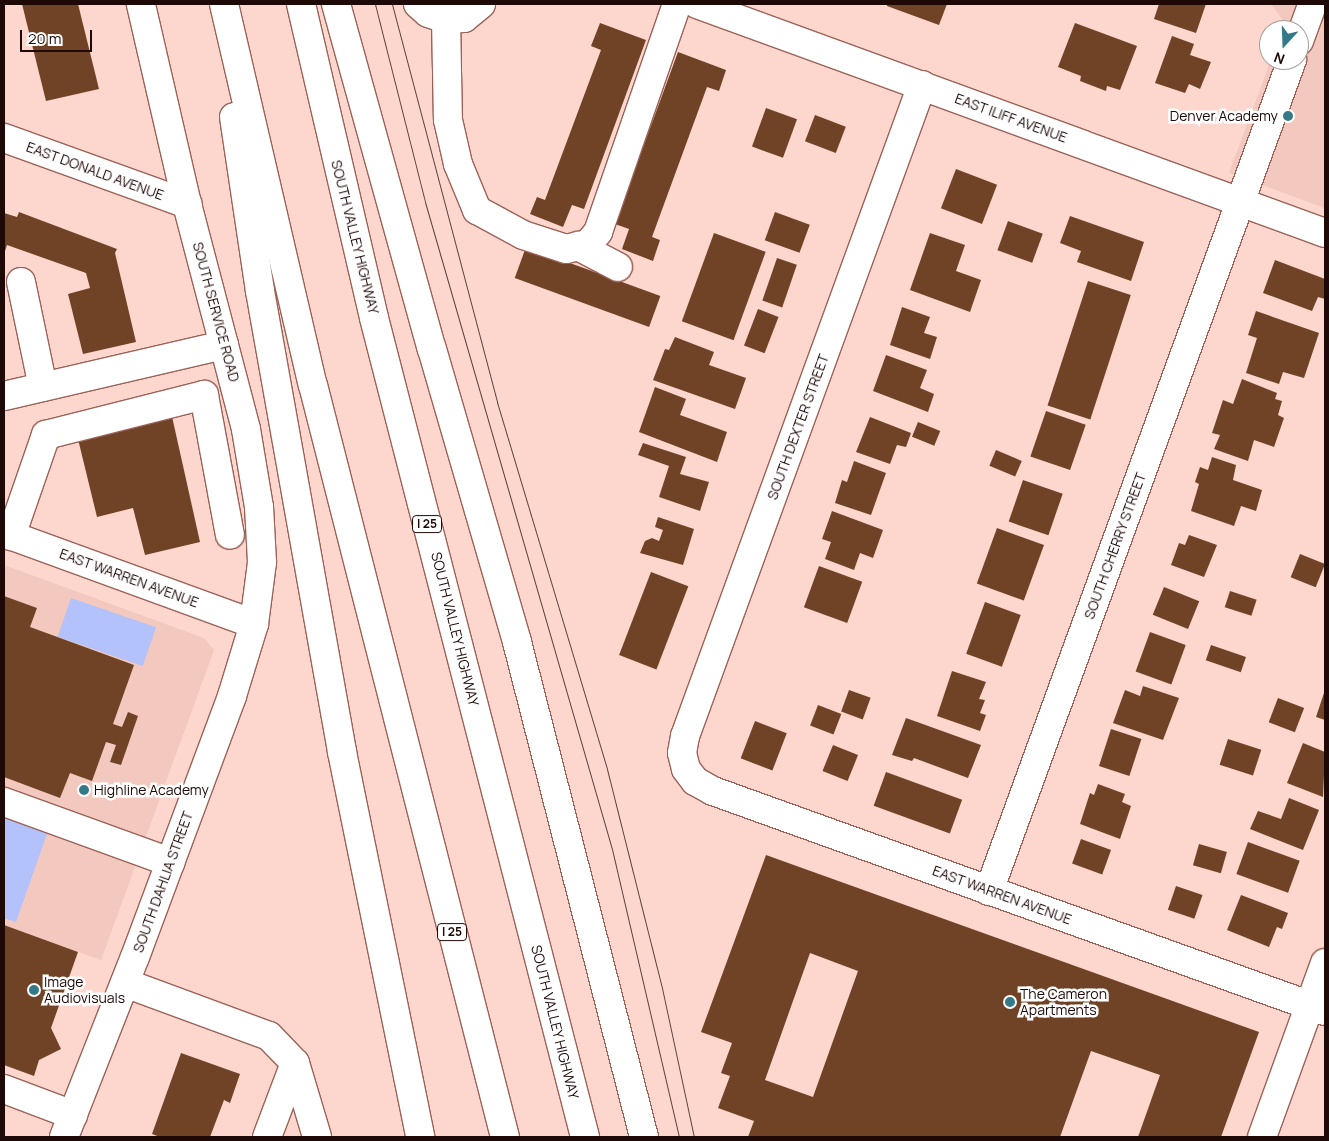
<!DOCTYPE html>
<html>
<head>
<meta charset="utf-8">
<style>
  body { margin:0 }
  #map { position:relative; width:1329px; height:1141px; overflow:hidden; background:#fdd6cd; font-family:Manrope,sans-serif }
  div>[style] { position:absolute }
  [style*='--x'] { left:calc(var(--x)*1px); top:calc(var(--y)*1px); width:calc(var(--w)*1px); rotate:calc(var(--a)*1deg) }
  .built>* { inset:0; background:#f3c8be }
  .green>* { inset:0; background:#b3c2fa; transform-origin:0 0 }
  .building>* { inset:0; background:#704326; transform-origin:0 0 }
  .roads { filter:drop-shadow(1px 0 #9b6257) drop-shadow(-1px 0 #9b6257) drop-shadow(0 1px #9b6257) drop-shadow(0 -1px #9b6257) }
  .minor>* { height:28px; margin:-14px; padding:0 14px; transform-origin:14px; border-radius:14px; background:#fff }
  .highway>* { height:28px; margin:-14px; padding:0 14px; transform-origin:14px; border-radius:14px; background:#fff }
  .tram>* { height:1px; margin:-0.5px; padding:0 0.5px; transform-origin:0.5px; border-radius:0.5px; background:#5b413d }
  .dots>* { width:14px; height:14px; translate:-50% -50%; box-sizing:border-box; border:2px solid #fff; border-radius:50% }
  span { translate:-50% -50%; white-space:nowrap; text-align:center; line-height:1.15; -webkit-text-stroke:5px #fff; paint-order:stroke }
  .shield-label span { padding:1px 4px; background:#fff; border:1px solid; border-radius:4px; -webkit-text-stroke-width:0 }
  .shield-label { font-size:12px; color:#1e0906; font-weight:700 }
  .poi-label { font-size:14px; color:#1e0906 }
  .right { translate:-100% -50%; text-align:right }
  .left { translate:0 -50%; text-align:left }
  .street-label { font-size:14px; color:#1e0906 }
  .frame { position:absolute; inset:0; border:5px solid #1e0906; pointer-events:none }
  .north { position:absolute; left:1259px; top:20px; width:50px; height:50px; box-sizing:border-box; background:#fff; border:1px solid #a59d9b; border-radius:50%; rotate:200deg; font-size:14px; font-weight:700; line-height:20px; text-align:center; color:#1e0906 }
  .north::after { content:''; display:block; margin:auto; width:18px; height:22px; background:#347987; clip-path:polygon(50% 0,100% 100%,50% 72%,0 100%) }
  .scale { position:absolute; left:20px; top:30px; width:72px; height:22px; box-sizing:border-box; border:2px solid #1e0906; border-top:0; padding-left:6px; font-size:15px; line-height:18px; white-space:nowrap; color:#1e0906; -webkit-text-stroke:4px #fff; paint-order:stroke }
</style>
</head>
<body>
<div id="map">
  <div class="built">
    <div style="clip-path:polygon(1271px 4px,1325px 4px,1325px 208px,1229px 173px,1271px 60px,1299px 60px,1299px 30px,1282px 30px,1282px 19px)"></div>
    <div style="clip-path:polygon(4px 565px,204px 638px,214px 650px,101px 960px,4px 925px)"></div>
  </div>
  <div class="green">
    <div style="left:71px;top:598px;width:90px;height:41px;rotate:19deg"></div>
    <div style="clip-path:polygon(4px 815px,48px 831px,16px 922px,4px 918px)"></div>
  </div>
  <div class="building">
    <div style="clip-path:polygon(22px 4px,78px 4px,99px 89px,46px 101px)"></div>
    <div style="clip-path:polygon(887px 4px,947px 4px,939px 25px,887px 6px)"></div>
    <div style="clip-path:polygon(1159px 4px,1206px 4px,1196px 33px,1154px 19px)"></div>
    <div style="clip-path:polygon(600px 23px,646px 40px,584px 209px,572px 205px,563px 227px,530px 214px,537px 197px,545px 200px,601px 50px,591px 46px)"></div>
    <div style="clip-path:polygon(1075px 23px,1137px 46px,1120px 90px,1107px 86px,1106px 91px,1080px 81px,1081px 76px,1058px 67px)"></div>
    <div style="clip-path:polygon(1172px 36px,1194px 44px,1190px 55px,1211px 62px,1200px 89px,1189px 84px,1185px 93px,1155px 83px)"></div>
    <div style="clip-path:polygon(678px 52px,726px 70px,719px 91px,707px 87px,652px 237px,660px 240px,653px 261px,622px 249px,629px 229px,615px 224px)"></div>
    <div style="left:766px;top:108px;width:33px;height:41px;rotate:20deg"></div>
    <div style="left:815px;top:115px;width:33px;height:28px;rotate:21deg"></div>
    <div style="left:956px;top:169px;width:44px;height:42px;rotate:21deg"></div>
    <div style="clip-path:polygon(19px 212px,117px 249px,115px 253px,136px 342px,83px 354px,68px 294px,90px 288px,86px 273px,7px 245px,4px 254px,4px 213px,17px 217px)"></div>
    <div style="left:775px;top:212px;width:37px;height:30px;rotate:20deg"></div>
    <div style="clip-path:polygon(1070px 216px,1144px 242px,1131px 281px,1077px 262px,1081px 251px,1060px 243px)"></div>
    <div style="left:1008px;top:221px;width:37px;height:31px;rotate:20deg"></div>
    <div style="left:714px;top:233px;width:55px;height:94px;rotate:20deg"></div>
    <div style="clip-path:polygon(930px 233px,965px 245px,956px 271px,981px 280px,970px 312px,910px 290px)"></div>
    <div style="left:526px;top:247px;width:143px;height:33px;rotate:20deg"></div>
    <div style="left:777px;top:258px;width:21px;height:45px;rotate:19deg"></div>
    <div style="clip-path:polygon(1275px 260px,1325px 279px,1325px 299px,1318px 297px,1312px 311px,1263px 293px)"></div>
    <div style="left:1088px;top:281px;width:45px;height:131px;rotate:18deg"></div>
    <div style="clip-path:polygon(902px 307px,930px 317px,924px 333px,937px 337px,930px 359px,890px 345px)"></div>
    <div style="left:758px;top:309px;width:22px;height:39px;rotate:21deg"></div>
    <div style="clip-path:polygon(1256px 311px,1319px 333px,1304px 378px,1283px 372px,1279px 384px,1246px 373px,1257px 338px,1248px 335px)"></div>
    <div style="clip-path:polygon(675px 337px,714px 352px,709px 365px,746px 378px,735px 409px,653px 380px,665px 349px,669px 350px)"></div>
    <div style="clip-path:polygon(886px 355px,927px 370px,920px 388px,934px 394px,928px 412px,873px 391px)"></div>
    <div style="clip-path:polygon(1242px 379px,1277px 393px,1275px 399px,1282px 401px,1278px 415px,1284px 418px,1274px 447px,1254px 440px,1248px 461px,1214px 449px,1220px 435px,1212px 433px,1223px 400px,1233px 404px)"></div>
    <div style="clip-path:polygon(655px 387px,686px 399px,680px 415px,727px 432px,717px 462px,639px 432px)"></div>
    <div style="left:1046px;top:411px;width:42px;height:48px;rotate:19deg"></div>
    <div style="clip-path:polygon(171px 412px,200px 542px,145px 555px,133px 508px,97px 517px,77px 435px)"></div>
    <div style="clip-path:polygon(870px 417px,911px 433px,906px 447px,897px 445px,890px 464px,856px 452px)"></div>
    <div style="left:918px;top:422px;width:24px;height:16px;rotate:22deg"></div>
    <div style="clip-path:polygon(643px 443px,686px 457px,680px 474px,709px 482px,700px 511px,659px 497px,669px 466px,638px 455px)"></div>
    <div style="left:996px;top:450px;width:28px;height:17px;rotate:23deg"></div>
    <div style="clip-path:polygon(1212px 457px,1236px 465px,1233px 480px,1262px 490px,1256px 511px,1241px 506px,1234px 526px,1191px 511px,1199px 484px,1195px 482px,1200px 467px,1208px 470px)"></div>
    <div style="clip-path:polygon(854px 461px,886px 473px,871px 515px,835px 503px,842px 480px,847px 482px)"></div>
    <div style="left:1023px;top:480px;width:42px;height:44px;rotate:19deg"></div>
    <div style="clip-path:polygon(832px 511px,883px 530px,873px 558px,860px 553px,854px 570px,825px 559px,831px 542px,822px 539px)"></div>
    <div style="clip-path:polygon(658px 517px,694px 529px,683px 565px,640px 553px,645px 541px,652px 538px,659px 541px,663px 530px,655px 527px)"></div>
    <div style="left:997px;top:528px;width:50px;height:59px;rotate:20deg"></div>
    <div style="clip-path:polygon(1189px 535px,1217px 545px,1204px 577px,1171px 565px,1179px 543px,1185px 545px)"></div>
    <div style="left:1300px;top:554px;width:27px;height:25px;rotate:22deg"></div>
    <div style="left:819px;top:566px;width:46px;height:44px;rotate:20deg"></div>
    <div style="left:651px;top:572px;width:40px;height:89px;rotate:21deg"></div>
    <div style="left:1164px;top:587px;width:38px;height:30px;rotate:22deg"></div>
    <div style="left:1230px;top:591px;width:28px;height:17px;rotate:18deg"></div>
    <div style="clip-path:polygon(4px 596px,37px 608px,30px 627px,134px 665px,113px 724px,122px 727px,128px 712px,138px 716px,121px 765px,110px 762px,116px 745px,106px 742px,92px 781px,70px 773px,60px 798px,4px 777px)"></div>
    <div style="left:985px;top:602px;width:38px;height:55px;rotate:20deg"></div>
    <div style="left:1150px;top:632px;width:38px;height:42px;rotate:20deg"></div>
    <div style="left:1211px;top:645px;width:37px;height:16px;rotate:19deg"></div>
    <div style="clip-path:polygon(952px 671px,986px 682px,979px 699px,985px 700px,980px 713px,986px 715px,980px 731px,937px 716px)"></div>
    <div style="clip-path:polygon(1143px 686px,1179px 698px,1163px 740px,1113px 723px,1125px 690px,1140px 696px)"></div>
    <div style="left:849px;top:690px;width:23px;height:23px;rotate:20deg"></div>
    <div style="clip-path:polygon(1325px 690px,1325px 720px,1316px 717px)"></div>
    <div style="left:1278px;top:698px;width:28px;height:26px;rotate:21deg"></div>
    <div style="left:818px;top:705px;width:25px;height:22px;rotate:21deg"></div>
    <div style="clip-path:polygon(906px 718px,981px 745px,968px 778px,914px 758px,912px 761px,892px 755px)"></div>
    <div style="left:755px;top:721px;width:34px;height:40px;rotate:21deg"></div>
    <div style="left:1111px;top:729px;width:32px;height:39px;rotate:18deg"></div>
    <div style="left:1228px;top:739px;width:35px;height:27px;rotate:18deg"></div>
    <div style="clip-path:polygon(1303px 743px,1325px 752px,1323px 797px,1287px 783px)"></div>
    <div style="left:833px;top:745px;width:27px;height:28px;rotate:22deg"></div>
    <div style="left:886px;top:772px;width:81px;height:36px;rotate:20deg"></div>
    <div style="clip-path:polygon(1098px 784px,1125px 794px,1122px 802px,1131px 806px,1120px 839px,1080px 824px,1090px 793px,1094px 795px)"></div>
    <div style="clip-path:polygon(1289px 798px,1319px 810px,1303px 850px,1250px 829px,1258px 811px,1281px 819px)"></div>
    <div style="left:1081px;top:839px;width:32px;height:26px;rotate:20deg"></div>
    <div style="left:1248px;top:842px;width:55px;height:34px;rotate:20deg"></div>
    <div style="left:1199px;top:844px;width:29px;height:22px;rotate:16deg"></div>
    <div style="clip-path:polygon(evenodd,766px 855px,1259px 1032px,1221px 1137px,1138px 1137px,1160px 1075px,1091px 1051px,1060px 1137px,748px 1137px,754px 1121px,718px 1108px,730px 1076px,721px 1073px,732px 1043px,701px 1032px,766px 855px,810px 953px,858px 971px,813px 1097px,765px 1080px,810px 953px)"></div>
    <div style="left:1176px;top:886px;width:28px;height:25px;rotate:19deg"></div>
    <div style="clip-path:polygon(1241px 895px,1288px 913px,1282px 929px,1277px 927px,1269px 947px,1227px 930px)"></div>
    <div style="clip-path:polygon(4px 925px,78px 952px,51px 1028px,61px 1049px,39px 1060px,34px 1076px,4px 1065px)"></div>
    <div style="clip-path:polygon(181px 1053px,240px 1074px,230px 1103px,224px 1100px,210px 1137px,160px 1137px,152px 1134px)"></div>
  </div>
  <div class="roads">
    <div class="minor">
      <div style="--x:418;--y:4;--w:13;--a:42"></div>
      <div style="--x:428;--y:13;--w:19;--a:18"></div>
      <div style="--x:446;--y:19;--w:18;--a:-3"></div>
      <div style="--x:464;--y:18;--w:22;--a:-39"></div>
      <div style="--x:697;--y:4;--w:668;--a:20.03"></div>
      <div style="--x:446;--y:19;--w:101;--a:88.9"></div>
      <div style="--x:448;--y:120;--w:45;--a:77.2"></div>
      <div style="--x:458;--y:164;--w:50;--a:67.6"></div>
      <div style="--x:477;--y:210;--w:52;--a:28.5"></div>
      <div style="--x:523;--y:235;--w:45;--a:18"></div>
      <div style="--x:566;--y:249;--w:23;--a:-13"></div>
      <div style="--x:588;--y:244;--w:16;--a:-50"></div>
      <div style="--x:598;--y:232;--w:241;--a:-70.9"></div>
      <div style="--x:1299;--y:41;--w:37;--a:-70"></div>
      <div style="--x:922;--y:85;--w:693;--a:110"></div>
      <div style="--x:685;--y:736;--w:17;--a:100"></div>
      <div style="--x:682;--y:753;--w:16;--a:76"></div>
      <div style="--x:686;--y:769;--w:15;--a:53"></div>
      <div style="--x:695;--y:781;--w:21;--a:29"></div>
      <div style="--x:713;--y:791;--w:650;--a:19.77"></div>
      <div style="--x:4;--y:138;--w:195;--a:19.8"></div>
      <div style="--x:578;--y:246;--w:45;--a:27.7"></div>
      <div style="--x:21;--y:282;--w:107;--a:78.2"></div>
      <div style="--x:4;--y:396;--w:226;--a:-13.1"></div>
      <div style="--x:4;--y:533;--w:266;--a:20"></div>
      <div style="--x:11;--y:536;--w:107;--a:-70.9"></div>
      <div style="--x:46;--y:435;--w:163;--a:-14.2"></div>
      <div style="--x:204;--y:395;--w:142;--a:79.5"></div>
      <div style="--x:4;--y:802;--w:177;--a:19.9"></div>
      <div style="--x:989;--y:891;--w:885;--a:-69.97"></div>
      <div style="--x:125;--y:983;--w:153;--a:20.2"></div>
      <div style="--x:269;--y:1036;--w:37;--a:46"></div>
      <div style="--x:295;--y:1063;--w:79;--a:110.7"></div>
      <div style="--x:295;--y:1063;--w:77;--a:73.4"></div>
      <div style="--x:4;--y:1089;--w:74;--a:20.6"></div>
      <div style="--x:64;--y:1137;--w:193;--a:-68.5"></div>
      <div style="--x:135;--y:957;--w:278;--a:-69.6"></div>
      <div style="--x:232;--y:696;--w:75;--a:-73"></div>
      <div style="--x:254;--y:624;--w:63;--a:-82.6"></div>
      <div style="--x:262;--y:562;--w:55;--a:-93.1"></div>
      <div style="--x:259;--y:507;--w:79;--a:-99.5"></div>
      <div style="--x:246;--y:429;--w:233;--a:-104.7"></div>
      <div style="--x:187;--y:204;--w:205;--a:-103"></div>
      <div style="--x:1262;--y:1137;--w:185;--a:-70.1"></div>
    </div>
    <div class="highway">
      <div style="--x:224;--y:4;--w:391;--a:76.9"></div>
      <div style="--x:313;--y:385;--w:776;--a:75.68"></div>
      <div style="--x:301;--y:4;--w:322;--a:76.9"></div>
      <div style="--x:374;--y:318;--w:846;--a:75.55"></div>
      <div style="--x:336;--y:4;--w:358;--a:74.5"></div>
      <div style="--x:432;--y:349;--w:305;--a:73.8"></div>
      <div style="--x:517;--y:642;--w:511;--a:75.61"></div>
      <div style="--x:234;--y:117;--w:176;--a:81.5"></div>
      <div style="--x:260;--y:291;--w:468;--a:79.9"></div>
      <div style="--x:342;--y:752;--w:393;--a:78.5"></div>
    </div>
  </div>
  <div class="tram">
    <div style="--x:375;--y:4;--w:204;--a:75.8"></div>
    <div style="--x:425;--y:202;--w:673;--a:73.88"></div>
    <div style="--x:612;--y:849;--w:296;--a:76.9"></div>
    <div style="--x:392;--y:4;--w:412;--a:75.2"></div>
    <div style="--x:497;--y:402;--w:383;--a:73.3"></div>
    <div style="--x:607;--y:769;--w:226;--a:75.9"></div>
    <div style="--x:662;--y:988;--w:152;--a:77.9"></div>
  </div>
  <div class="dots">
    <div style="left:1288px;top:116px;background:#347987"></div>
    <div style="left:84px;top:790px;background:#347987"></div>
    <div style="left:34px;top:990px;background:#347987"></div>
    <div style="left:1010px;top:1002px;background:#347987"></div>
  </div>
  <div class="shield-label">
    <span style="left:427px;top:524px">I 25</span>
    <span style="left:452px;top:932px">I 25</span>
  </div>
  <div class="poi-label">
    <span class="right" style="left:1278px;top:116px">Denver Academy</span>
    <span class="left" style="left:94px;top:790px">Highline Academy</span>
    <span class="left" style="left:44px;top:990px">Image<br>Audiovisuals</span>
    <span class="left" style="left:1020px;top:1002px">The Cameron<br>Apartments</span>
  </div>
  <div class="street-label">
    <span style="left:1011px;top:118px;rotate:20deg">EAST ILIFF AVENUE</span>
    <span style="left:95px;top:171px;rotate:20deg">EAST DONALD AVENUE</span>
    <span style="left:355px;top:237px;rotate:76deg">SOUTH VALLEY HIGHWAY</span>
    <span style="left:216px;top:312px;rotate:75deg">SOUTH SERVICE ROAD</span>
    <span style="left:798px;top:427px;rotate:-70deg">SOUTH DEXTER STREET</span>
    <span style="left:1115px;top:546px;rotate:-70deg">SOUTH CHERRY STREET</span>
    <span style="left:129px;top:578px;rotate:20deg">EAST WARREN AVENUE</span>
    <span style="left:455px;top:629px;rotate:76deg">SOUTH VALLEY HIGHWAY</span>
    <span style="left:163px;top:882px;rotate:-70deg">SOUTH DAHLIA STREET</span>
    <span style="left:1002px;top:895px;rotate:20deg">EAST WARREN AVENUE</span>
    <span style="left:555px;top:1022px;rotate:76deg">SOUTH VALLEY HIGHWAY</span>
  </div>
  <div class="frame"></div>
  <div class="north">N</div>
  <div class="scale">20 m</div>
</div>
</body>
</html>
